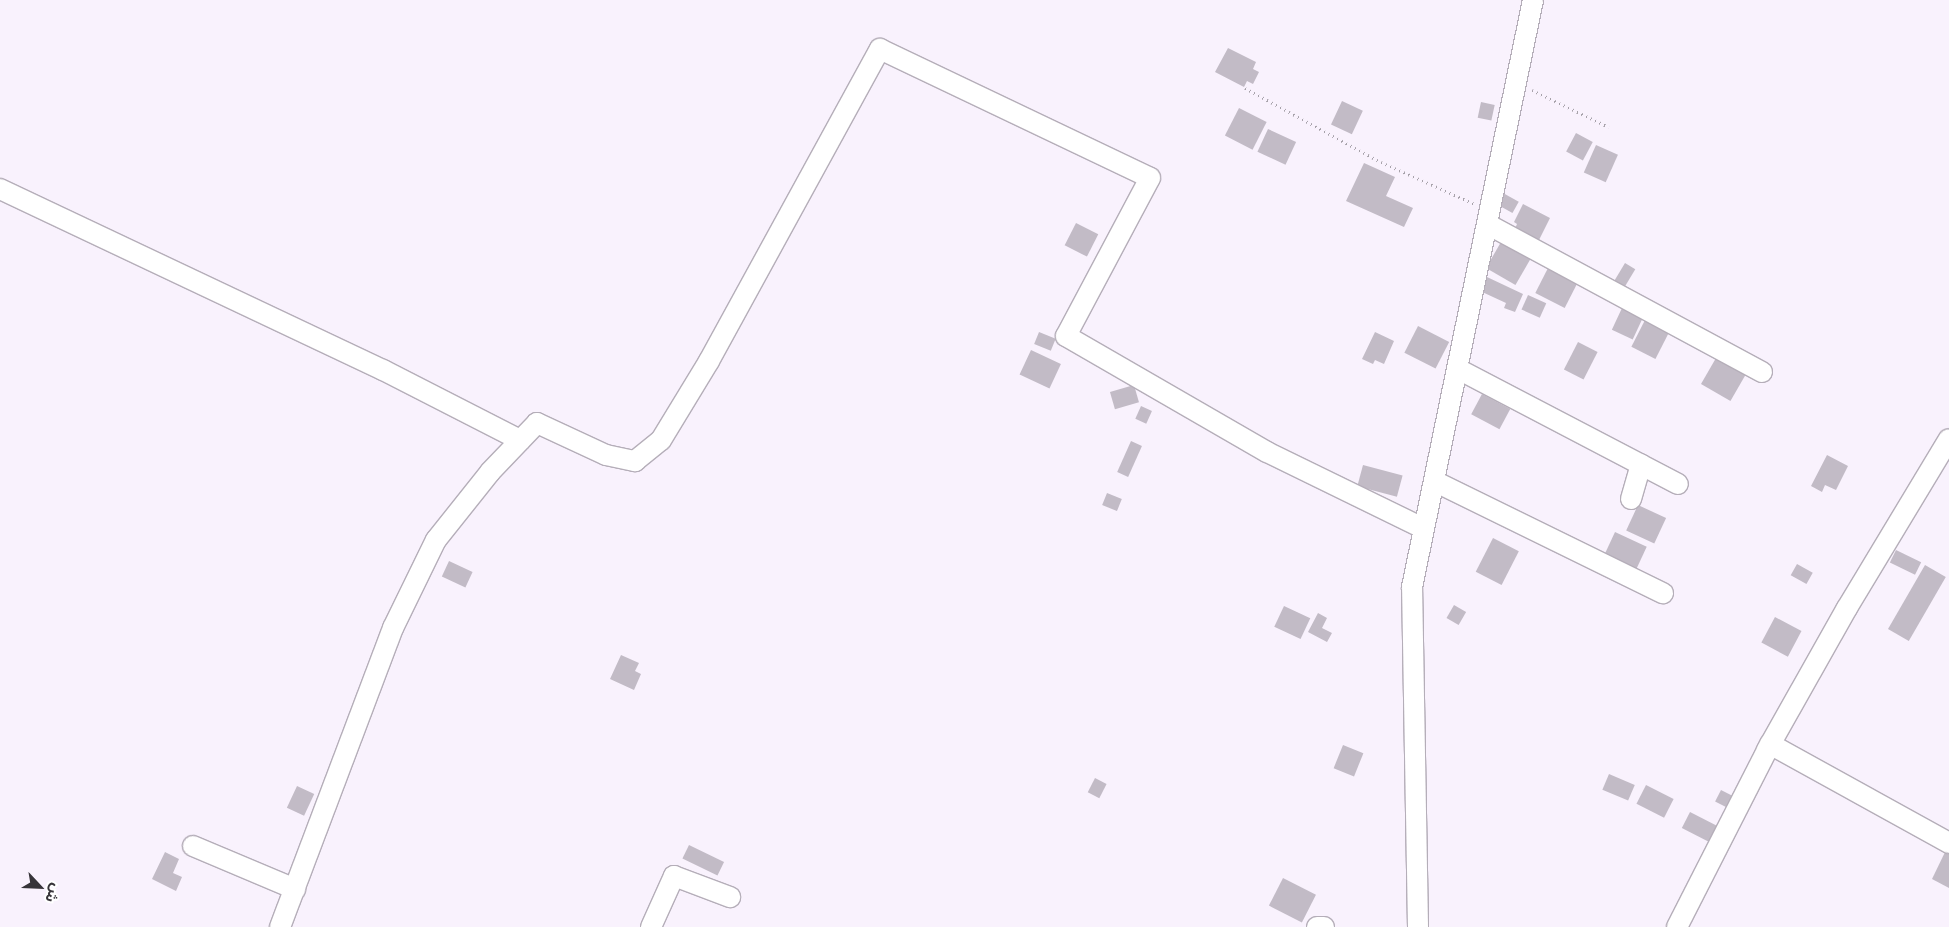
<!DOCTYPE html>
<html>
<head>
<meta charset="utf-8">
<style>
  body { margin:0 }
  #map { position:relative; width:1949px; height:927px; overflow:hidden; background:#f9f2fd; font-family:Mulish,"Noto Sans Arabic",sans-serif }
  div>[style] { position:absolute }
  [style*='--x'] { left:calc(var(--x)*1px); top:calc(var(--y)*1px); width:calc(var(--w)*1px); rotate:calc(var(--a)*1deg) }
  .building>* { inset:0; background:#c2bbc6; transform-origin:0 0 }
  .path>* { height:3px; margin-top:-1.5px; transform-origin:0; background:repeating-linear-gradient(90deg,#a7a2aa 0 1px,transparent 0 5px) }
  .roads { filter:drop-shadow(1px 0 #b5aeb9) drop-shadow(-1px 0 #b5aeb9) drop-shadow(0 1px #b5aeb9) drop-shadow(0 -1px #b5aeb9) }
  .minor>* { height:20px; margin:-10px; padding:0 10px; transform-origin:10px; border-radius:10px; background:#fff }
  span { translate:-50% -50%; white-space:nowrap; text-align:center; line-height:1.15; -webkit-text-stroke:4px #fff; paint-order:stroke }
  .north { position:absolute; left:15px; top:862px; width:50px; height:50px; -webkit-text-stroke:4px #fff; paint-order:stroke; rotate:115deg; font-size:14px; font-weight:700; line-height:20px; text-align:center; color:#373439 }
  .north::after { content:''; display:block; margin:auto; width:18px; height:22px; background:#373439; clip-path:polygon(50% 0,100% 100%,50% 72%,0 100%) }
</style>
</head>
<body>
<div id="map">
  <div class="building">
    <div style="clip-path:polygon(1228px 48px,1256px 62px,1253px 69px,1259px 72px,1253px 84px,1247px 81px,1244px 87px,1215px 72px)"></div>
    <div style="left:1342px;top:101px;width:23px;height:26px;rotate:25deg"></div>
    <div style="left:1481px;top:102px;width:14px;height:16px;rotate:12deg"></div>
    <div style="left:1239px;top:108px;width:31px;height:31px;rotate:27deg"></div>
    <div style="left:1268px;top:129px;width:31px;height:25px;rotate:25deg"></div>
    <div style="left:1576px;top:133px;width:19px;height:21px;rotate:28deg"></div>
    <div style="left:1596px;top:145px;width:24px;height:30px;rotate:24deg"></div>
    <div style="clip-path:polygon(1364px 163px,1395px 177px,1386px 196px,1413px 208px,1404px 227px,1346px 201px)"></div>
    <div style="left:1503px;top:193px;width:18px;height:13px;rotate:29deg"></div>
    <div style="clip-path:polygon(1523px 204px,1550px 218px,1536px 246px,1513px 233px,1517px 224px,1514px 222px)"></div>
    <div style="left:1076px;top:223px;width:25px;height:25px;rotate:27deg"></div>
    <div style="left:1501px;top:242px;width:34px;height:30px;rotate:30deg"></div>
    <div style="left:1625px;top:263px;width:12px;height:23px;rotate:31deg"></div>
    <div style="left:1548px;top:268px;width:33px;height:28px;rotate:27deg"></div>
    <div style="clip-path:polygon(1487px 277px,1523px 294px,1515px 312px,1504px 308px,1506px 303px,1480px 291px)"></div>
    <div style="left:1528px;top:295px;width:20px;height:16px;rotate:24deg"></div>
    <div style="left:1622px;top:308px;width:23px;height:24px;rotate:25deg"></div>
    <div style="left:1645px;top:320px;width:27px;height:30px;rotate:27deg"></div>
    <div style="left:1418px;top:326px;width:35px;height:30px;rotate:27deg"></div>
    <div style="left:1039px;top:332px;width:18px;height:13px;rotate:22deg"></div>
    <div style="clip-path:polygon(1375px 332px,1394px 341px,1384px 364px,1375px 360px,1373px 364px,1362px 359px)"></div>
    <div style="left:1578px;top:342px;width:22px;height:31px;rotate:27deg"></div>
    <div style="left:1031px;top:350px;width:33px;height:27px;rotate:25deg"></div>
    <div style="left:1716px;top:358px;width:34px;height:30px;rotate:30deg"></div>
    <div style="left:1134px;top:385px;width:18px;height:25px;rotate:74deg"></div>
    <div style="left:1482px;top:394px;width:32px;height:23px;rotate:28deg"></div>
    <div style="left:1141px;top:406px;width:12px;height:14px;rotate:24deg"></div>
    <div style="left:1131px;top:441px;width:12px;height:34px;rotate:24deg"></div>
    <div style="clip-path:polygon(1827px 455px,1848px 466px,1836px 490px,1825px 485px,1822px 492px,1811px 486px)"></div>
    <div style="left:1363px;top:465px;width:41px;height:22px;rotate:15deg"></div>
    <div style="left:1107px;top:493px;width:16px;height:13px;rotate:22deg"></div>
    <div style="left:1638px;top:505px;width:31px;height:28px;rotate:25deg"></div>
    <div style="left:1615px;top:532px;width:35px;height:28px;rotate:25deg"></div>
    <div style="left:1493px;top:538px;width:29px;height:38px;rotate:27deg"></div>
    <div style="left:1896px;top:550px;width:28px;height:14px;rotate:26deg"></div>
    <div style="left:449px;top:561px;width:26px;height:17px;rotate:25deg"></div>
    <div style="left:1797px;top:564px;width:18px;height:13px;rotate:29deg"></div>
    <div style="left:1925px;top:565px;width:24px;height:74px;rotate:30deg"></div>
    <div style="left:1454px;top:605px;width:14px;height:15px;rotate:30deg"></div>
    <div style="left:1284px;top:606px;width:29px;height:23px;rotate:25deg"></div>
    <div style="clip-path:polygon(1318px 613px,1327px 618px,1322px 628px,1332px 633px,1327px 642px,1308px 632px)"></div>
    <div style="left:1775px;top:617px;width:30px;height:29px;rotate:28deg"></div>
    <div style="clip-path:polygon(621px 655px,639px 663px,635px 671px,641px 674px,634px 690px,610px 679px)"></div>
    <div style="left:1343px;top:745px;width:22px;height:25px;rotate:22deg"></div>
    <div style="left:1609px;top:774px;width:28px;height:17px;rotate:23deg"></div>
    <div style="left:1095px;top:778px;width:13px;height:16px;rotate:27deg"></div>
    <div style="left:1646px;top:785px;width:31px;height:21px;rotate:27deg"></div>
    <div style="left:297px;top:786px;width:19px;height:24px;rotate:25deg"></div>
    <div style="left:1721px;top:790px;width:16px;height:13px;rotate:27deg"></div>
    <div style="left:1690px;top:812px;width:34px;height:18px;rotate:27deg"></div>
    <div style="left:689px;top:845px;width:39px;height:15px;rotate:26deg"></div>
    <div style="clip-path:polygon(1947px 848px,1949px 849px,1949px 888px,1932px 879px)"></div>
    <div style="clip-path:polygon(165px 852px,179px 859px,173px 873px,182px 877px,176px 891px,152px 879px)"></div>
    <div style="left:1283px;top:878px;width:37px;height:31px;rotate:27deg"></div>
  </div>
  <div class="path">
    <div style="--x:1245;--y:88;--w:155;--a:28.6"></div>
    <div style="--x:1381;--y:162;--w:103;--a:24.1"></div>
    <div style="--x:1532;--y:90;--w:85;--a:25.7"></div>
  </div>
  <div class="roads">
    <div class="minor">
      <div style="--x:0;--y:189;--w:424;--a:25.3"></div>
      <div style="--x:383;--y:370;--w:154;--a:27.1"></div>
      <div style="--x:1489;--y:225;--w:310;--a:28.3"></div>
      <div style="--x:1458;--y:369;--w:248;--a:27.6"></div>
      <div style="--x:1434;--y:481;--w:255;--a:26.1"></div>
      <div style="--x:1631;--y:499;--w:36;--a:-74"></div>
      <div style="--x:1770;--y:744;--w:205;--a:28.9"></div>
      <div style="--x:193;--y:846;--w:111;--a:22.9"></div>
      <div style="--x:280;--y:927;--w:320;--a:-69.3"></div>
      <div style="--x:393;--y:628;--w:98;--a:-64"></div>
      <div style="--x:436;--y:540;--w:87;--a:-51.5"></div>
      <div style="--x:490;--y:472;--w:68;--a:-46.2"></div>
      <div style="--x:537;--y:423;--w:76;--a:24.9"></div>
      <div style="--x:606;--y:455;--w:30;--a:12"></div>
      <div style="--x:635;--y:461;--w:33;--a:-39"></div>
      <div style="--x:661;--y:440;--w:92;--a:-58.7"></div>
      <div style="--x:709;--y:361;--w:356;--a:-61.3"></div>
      <div style="--x:880;--y:49;--w:299;--a:25.5"></div>
      <div style="--x:1150;--y:178;--w:179;--a:118"></div>
      <div style="--x:1066;--y:336;--w:232;--a:30"></div>
      <div style="--x:1267;--y:452;--w:174;--a:26"></div>
      <div style="--x:651;--y:927;--w:56;--a:-65.7"></div>
      <div style="--x:674;--y:876;--w:60;--a:20.6"></div>
      <div style="--x:1317;--y:927;--w:7;--a:0"></div>
      <div style="--x:1418;--y:927;--w:340;--a:-91"></div>
      <div style="--x:1412;--y:587;--w:599;--a:-78.35"></div>
      <div style="--x:1677;--y:927;--w:199;--a:-63"></div>
      <div style="--x:1767;--y:750;--w:163;--a:-60.6"></div>
      <div style="--x:1847;--y:608;--w:197;--a:-58.9"></div>
    </div>
  </div>
  <div class="north">ش</div>
</div>
</body>
</html>
